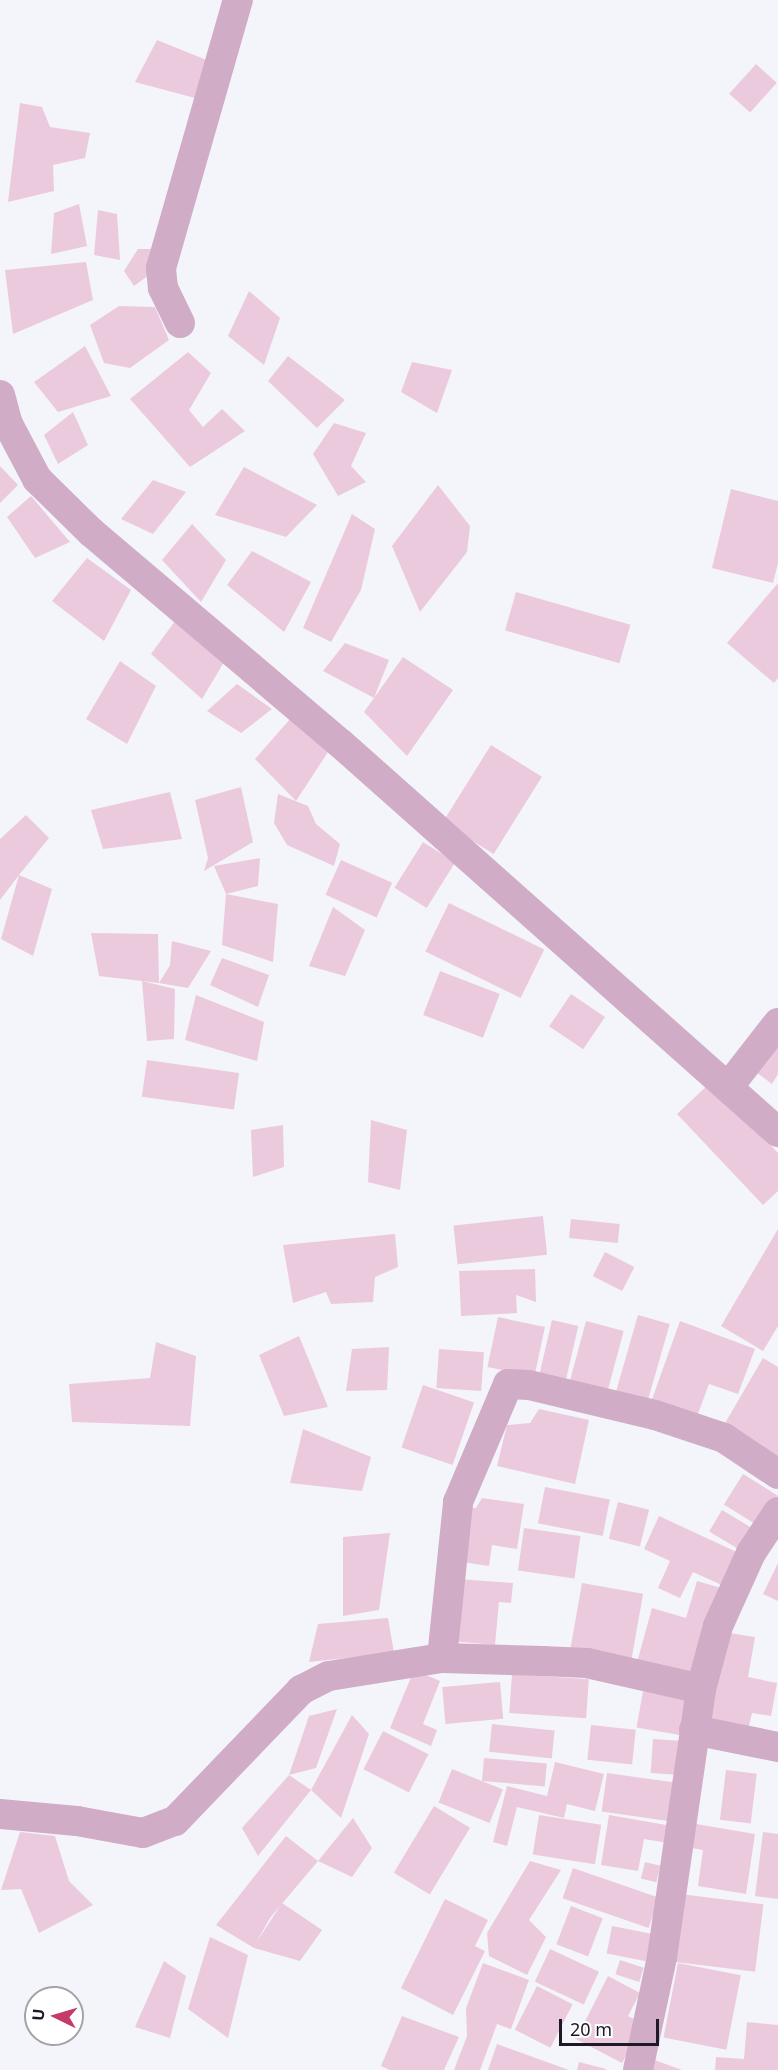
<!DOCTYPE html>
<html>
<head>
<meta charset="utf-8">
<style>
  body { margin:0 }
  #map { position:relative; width:778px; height:2070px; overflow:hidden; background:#f4f4fb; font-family:"Noto Sans",sans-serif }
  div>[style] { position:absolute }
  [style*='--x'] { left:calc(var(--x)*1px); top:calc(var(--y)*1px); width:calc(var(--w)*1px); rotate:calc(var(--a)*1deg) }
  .building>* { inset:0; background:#eccadd; transform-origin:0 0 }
  .street>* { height:30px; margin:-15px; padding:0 15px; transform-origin:15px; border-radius:15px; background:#d0acc6 }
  span { translate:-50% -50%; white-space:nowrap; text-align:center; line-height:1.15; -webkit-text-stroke:4.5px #fff; paint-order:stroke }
  .north { position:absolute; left:24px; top:1986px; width:60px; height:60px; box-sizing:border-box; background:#fff; border:2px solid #a4a3a8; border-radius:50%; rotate:275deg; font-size:16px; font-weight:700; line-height:24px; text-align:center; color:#1c1a26 }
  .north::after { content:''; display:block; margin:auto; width:21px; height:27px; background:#c5396b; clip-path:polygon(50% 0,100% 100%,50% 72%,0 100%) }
  .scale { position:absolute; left:559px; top:2019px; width:100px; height:27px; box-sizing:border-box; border:3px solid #1c1a26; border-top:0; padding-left:8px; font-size:18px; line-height:21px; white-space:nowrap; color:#1c1a26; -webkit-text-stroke:4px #fff; paint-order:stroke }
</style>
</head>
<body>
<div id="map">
  <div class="building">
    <div style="clip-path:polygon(157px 40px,209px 61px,195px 98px,135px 82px)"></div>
    <div style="left:756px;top:64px;width:28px;height:40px;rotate:42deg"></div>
    <div style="clip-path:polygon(20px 103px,42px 107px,50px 127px,90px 133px,85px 158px,53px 165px,54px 191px,8px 202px)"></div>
    <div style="clip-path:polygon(79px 204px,87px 246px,51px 254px,54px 213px)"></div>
    <div style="clip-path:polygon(98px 210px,117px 214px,120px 260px,94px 255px)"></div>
    <div style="clip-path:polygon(138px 249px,151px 249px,149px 275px,134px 286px,124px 271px)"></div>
    <div style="clip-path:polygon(86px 262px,93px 300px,13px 334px,5px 270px)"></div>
    <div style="clip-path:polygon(249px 291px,280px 318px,264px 365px,228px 336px)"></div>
    <div style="clip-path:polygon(119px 306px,155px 307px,169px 340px,130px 368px,104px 363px,90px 325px)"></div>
    <div style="clip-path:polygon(85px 346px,111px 396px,58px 412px,34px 382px)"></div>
    <div style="clip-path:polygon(188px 352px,211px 373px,189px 410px,203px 427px,222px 409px,245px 431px,190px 467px,130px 399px)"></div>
    <div style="clip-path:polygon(288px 356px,345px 400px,317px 428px,268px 381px)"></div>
    <div style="clip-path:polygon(412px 362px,452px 370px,437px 413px,401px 392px)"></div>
    <div style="clip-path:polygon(73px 412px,88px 445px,58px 464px,44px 435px)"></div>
    <div style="clip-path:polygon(334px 423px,366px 433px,351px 466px,366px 482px,338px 496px,313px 454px)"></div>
    <div style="clip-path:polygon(0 466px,18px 485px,0 503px)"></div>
    <div style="clip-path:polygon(244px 467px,317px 505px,286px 537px,215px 515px)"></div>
    <div style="clip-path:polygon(153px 480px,186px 492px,153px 534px,121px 519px)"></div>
    <div style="clip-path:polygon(438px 485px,470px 526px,467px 552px,420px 612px,392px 546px)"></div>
    <div style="clip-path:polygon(731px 489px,778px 501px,778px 563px,773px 583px,712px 568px)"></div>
    <div style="clip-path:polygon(31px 496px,70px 542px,35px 558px,7px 517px)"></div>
    <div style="clip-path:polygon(352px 514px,375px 529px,361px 590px,331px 642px,303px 628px)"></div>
    <div style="clip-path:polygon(192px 524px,226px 560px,201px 602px,162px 560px)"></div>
    <div style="clip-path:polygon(252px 551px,311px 582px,284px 632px,227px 585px)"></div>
    <div style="clip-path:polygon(87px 558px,131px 590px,104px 641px,52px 601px)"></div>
    <div style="clip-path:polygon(778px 583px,778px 678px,774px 683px,727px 643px)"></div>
    <div style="left:516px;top:592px;width:119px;height:40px;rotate:16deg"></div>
    <div style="clip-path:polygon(175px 621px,227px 657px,202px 699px,151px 654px)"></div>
    <div style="clip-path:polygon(345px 643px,389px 660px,374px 698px,403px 657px,453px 690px,407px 756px,364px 712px,374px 698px,323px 671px)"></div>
    <div style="clip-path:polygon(120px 661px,156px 686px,127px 744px,86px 719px)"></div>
    <div style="clip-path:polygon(237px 684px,272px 709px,241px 733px,207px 711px)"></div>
    <div style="clip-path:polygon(291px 718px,328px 752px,296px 801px,255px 759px)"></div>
    <div style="left:491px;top:745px;width:60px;height:91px;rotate:32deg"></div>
    <div style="clip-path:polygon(241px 787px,253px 842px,204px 871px,208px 858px,195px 800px)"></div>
    <div style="clip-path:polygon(170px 792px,182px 839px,103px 849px,91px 810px)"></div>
    <div style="clip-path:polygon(278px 794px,308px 806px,316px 824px,340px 844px,334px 866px,287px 845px,274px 823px)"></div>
    <div style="clip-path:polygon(26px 815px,49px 838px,19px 875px,52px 889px,33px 956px,1px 939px,19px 875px,0 900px,0 839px)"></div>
    <div style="left:423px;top:842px;width:38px;height:54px;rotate:32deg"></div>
    <div style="clip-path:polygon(260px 858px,258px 886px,226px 894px,278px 904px,273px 962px,222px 945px,226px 894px,214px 866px)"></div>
    <div style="left:341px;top:860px;width:56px;height:38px;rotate:24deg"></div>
    <div style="left:449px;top:903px;width:106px;height:54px;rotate:26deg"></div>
    <div style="clip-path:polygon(333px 907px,365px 930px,345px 976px,309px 966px)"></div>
    <div style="clip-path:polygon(91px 933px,158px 934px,159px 983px,142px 981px,175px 989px,174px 1039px,147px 1041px,142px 981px,99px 976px)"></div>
    <div style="clip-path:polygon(172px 941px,211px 951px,188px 988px,159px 983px,170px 965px)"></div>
    <div style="clip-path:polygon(222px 958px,269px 975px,258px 1007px,210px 985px)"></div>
    <div style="left:440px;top:971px;width:64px;height:47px;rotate:21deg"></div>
    <div style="left:571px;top:994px;width:41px;height:39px;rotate:34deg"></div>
    <div style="clip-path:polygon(196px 995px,264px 1022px,257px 1061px,185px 1040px)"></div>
    <div style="clip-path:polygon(778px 1032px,778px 1074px,772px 1084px,749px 1067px)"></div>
    <div style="left:147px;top:1060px;width:93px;height:37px;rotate:8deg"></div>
    <div style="clip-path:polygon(711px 1082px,778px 1153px,778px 1191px,763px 1205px,677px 1114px)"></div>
    <div style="clip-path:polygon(371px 1120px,407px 1130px,400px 1190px,368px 1182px)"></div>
    <div style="clip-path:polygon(283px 1125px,284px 1167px,253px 1177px,251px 1130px)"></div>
    <div style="left:543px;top:1216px;width:39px;height:90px;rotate:84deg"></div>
    <div style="left:571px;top:1219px;width:49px;height:19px;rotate:6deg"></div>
    <div style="clip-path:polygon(778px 1229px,778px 1326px,763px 1351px,721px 1326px)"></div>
    <div style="clip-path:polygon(395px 1234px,398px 1267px,375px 1277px,373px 1302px,331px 1304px,326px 1292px,293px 1303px,283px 1245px)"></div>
    <div style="left:605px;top:1252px;width:33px;height:27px;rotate:27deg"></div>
    <div style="clip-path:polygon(535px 1269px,536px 1302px,516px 1295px,517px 1313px,461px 1316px,459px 1271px)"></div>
    <div style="left:638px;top:1315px;width:33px;height:84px;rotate:16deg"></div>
    <div style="left:498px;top:1317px;width:48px;height:51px;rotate:12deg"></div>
    <div style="left:552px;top:1320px;width:27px;height:56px;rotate:13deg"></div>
    <div style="left:586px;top:1321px;width:39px;height:70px;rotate:15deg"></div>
    <div style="clip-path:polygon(680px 1321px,755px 1349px,738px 1394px,709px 1384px,696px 1419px,651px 1402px)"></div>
    <div style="clip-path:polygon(299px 1336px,328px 1407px,284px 1416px,259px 1355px)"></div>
    <div style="clip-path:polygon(156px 1342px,196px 1356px,190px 1426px,72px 1422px,69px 1384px,150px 1378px)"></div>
    <div style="clip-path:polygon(389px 1347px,387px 1390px,346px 1391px,352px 1349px)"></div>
    <div style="left:439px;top:1349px;width:45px;height:39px;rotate:4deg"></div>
    <div style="clip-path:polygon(763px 1358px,778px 1367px,778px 1463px,721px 1430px)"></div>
    <div style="left:423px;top:1385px;width:54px;height:66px;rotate:19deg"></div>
    <div style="clip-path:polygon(539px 1409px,589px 1420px,575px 1484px,497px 1466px,507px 1425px,530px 1423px)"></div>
    <div style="clip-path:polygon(303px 1429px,371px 1457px,362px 1491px,290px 1483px)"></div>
    <div style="left:743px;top:1474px;width:41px;height:36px;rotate:32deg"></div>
    <div style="left:545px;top:1487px;width:66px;height:37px;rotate:11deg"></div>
    <div style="clip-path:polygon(482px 1498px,524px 1504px,517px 1549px,492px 1545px,489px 1566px,455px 1561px,463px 1507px,476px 1508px)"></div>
    <div style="left:618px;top:1502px;width:32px;height:38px;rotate:14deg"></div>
    <div style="left:722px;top:1510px;width:39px;height:25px;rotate:31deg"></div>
    <div style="clip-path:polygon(659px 1516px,741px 1554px,726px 1587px,693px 1572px,680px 1598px,658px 1588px,670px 1561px,644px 1549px)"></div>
    <div style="left:524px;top:1528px;width:57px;height:43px;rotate:8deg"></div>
    <div style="clip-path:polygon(390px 1533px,379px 1610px,343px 1616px,343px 1537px)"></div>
    <div style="clip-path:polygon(778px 1563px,778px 1601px,763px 1594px)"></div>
    <div style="clip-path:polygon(457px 1579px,513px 1583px,511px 1603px,499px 1602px,495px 1645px,452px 1641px)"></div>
    <div style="clip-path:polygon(697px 1581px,728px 1590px,701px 1684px,636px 1666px,652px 1608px,686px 1618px)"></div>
    <div style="left:582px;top:1583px;width:62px;height:69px;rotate:10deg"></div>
    <div style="clip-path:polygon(388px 1618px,394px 1653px,309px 1662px,318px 1624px)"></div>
    <div style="clip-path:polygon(723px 1632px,755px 1637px,748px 1677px,777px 1683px,771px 1716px,752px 1713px,748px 1730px,707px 1722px)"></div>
    <div style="clip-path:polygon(414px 1670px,440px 1681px,423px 1724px,437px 1730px,431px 1746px,390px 1728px)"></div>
    <div style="left:512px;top:1674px;width:77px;height:39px;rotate:4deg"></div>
    <div style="left:500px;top:1682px;width:37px;height:58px;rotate:85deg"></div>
    <div style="left:643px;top:1691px;width:48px;height:37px;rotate:10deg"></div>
    <div style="clip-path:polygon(337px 1709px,316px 1768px,289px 1775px,309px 1716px)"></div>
    <div style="clip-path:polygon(352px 1715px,369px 1734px,341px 1818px,311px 1790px)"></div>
    <div style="left:492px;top:1724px;width:63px;height:28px;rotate:6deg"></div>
    <div style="left:591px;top:1725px;width:45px;height:35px;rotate:6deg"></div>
    <div style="left:383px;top:1731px;width:51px;height:43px;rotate:27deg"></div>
    <div style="left:653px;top:1739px;width:26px;height:34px;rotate:4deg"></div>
    <div style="left:484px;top:1758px;width:63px;height:23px;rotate:5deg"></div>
    <div style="clip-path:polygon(555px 1762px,604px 1774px,595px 1811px,567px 1804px,564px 1818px,517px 1807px,507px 1846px,493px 1842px,507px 1786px,547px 1796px)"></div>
    <div style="left:452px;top:1769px;width:55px;height:36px;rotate:22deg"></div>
    <div style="left:726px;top:1770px;width:31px;height:50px;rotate:7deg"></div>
    <div style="left:607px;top:1773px;width:69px;height:39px;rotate:8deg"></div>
    <div style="clip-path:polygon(289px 1775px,311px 1790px,258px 1856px,242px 1828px)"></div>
    <div style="left:434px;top:1806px;width:42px;height:78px;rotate:31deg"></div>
    <div style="left:539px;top:1815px;width:63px;height:40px;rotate:9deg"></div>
    <div style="clip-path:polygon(609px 1815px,672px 1826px,668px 1843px,644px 1839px,638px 1871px,601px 1865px)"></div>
    <div style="clip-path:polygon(353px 1818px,372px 1848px,352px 1877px,318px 1861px,270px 1918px,256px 1943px,282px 1903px,322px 1930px,300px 1961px,254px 1948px,216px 1925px,286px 1836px,318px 1861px)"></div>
    <div style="clip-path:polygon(690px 1823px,755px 1834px,746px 1894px,698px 1886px,703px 1850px,686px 1847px)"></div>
    <div style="clip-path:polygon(20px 1832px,55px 1836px,69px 1881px,93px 1905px,39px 1933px,21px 1889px,1px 1890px)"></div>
    <div style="clip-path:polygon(763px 1832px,778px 1834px,778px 1899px,755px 1896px)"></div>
    <div style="clip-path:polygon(530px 1861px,561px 1870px,529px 1920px,546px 1937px,527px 1975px,489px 1956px,487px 1933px)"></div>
    <div style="left:645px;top:1862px;width:16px;height:17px;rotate:14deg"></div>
    <div style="left:573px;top:1868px;width:91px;height:32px;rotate:19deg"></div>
    <div style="left:680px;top:1894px;width:84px;height:68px;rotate:7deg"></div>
    <div style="clip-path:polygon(445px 1899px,488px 1920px,475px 1946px,485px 1951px,453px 2015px,401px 1988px)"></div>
    <div style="left:571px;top:1906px;width:34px;height:41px;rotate:21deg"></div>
    <div style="left:612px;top:1926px;width:44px;height:28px;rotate:11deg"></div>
    <div style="clip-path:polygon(210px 1937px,248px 1955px,228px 2038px,188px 2009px)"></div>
    <div style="left:550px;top:1949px;width:54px;height:36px;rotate:25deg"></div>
    <div style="left:620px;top:1960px;width:25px;height:15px;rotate:18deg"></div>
    <div style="clip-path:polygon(164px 1961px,186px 1976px,170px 2038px,135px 2027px)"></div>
    <div style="clip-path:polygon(483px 1963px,529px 1980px,511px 2029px,497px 2024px,480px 2070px,454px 2070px,467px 2036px,466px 2008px)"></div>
    <div style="left:678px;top:1963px;width:64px;height:76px;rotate:11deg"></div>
    <div style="clip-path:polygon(608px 1976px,640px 1993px,628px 2016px,643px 2024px,622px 2063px,576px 2039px)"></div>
    <div style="left:537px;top:1986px;width:40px;height:49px;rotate:27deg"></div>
    <div style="clip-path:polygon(402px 2016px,459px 2037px,444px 2070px,390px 2070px,381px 2066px)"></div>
    <div style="clip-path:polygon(747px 2022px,778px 2025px,778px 2070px,715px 2070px,716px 2057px,744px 2059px)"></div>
    <div style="clip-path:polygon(497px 2044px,569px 2070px,488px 2070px)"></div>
    <div style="clip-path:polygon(652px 2059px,682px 2070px,649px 2070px)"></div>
    <div style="clip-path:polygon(579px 2062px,606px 2069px,606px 2070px,577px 2070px)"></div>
  </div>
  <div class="street">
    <div style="--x:180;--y:323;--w:39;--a:-116"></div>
    <div style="--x:163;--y:288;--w:20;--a:-96"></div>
    <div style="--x:161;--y:268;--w:279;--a:-74"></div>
    <div style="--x:0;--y:395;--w:30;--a:75"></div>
    <div style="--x:8;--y:424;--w:62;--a:62.2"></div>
    <div style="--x:37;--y:479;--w:76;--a:44.5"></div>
    <div style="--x:91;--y:532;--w:326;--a:40.3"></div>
    <div style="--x:340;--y:743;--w:586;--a:41.61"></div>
    <div style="--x:729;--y:1086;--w:80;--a:-52.1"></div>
    <div style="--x:442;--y:1658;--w:157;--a:-84.1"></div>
    <div style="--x:458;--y:1502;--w:128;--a:-67"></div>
    <div style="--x:508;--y:1384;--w:21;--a:3"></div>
    <div style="--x:529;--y:1385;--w:130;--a:13.4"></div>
    <div style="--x:655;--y:1415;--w:73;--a:18.4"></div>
    <div style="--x:724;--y:1438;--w:65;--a:33.7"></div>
    <div style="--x:694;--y:1730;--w:86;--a:11.4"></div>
    <div style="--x:0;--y:1814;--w:77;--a:5.2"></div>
    <div style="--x:77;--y:1821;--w:67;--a:10.3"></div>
    <div style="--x:143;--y:1833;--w:34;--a:-21"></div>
    <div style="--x:175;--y:1821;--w:182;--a:-46.1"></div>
    <div style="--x:301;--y:1690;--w:31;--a:-27"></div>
    <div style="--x:329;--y:1676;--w:114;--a:-9.1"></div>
    <div style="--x:442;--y:1658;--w:100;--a:1.7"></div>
    <div style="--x:542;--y:1661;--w:45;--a:2.5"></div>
    <div style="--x:587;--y:1663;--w:117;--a:12.8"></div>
    <div style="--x:638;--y:2070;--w:116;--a:-78"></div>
    <div style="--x:662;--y:1957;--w:271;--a:-81.7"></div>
    <div style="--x:701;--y:1689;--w:65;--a:-74.9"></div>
    <div style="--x:718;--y:1626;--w:80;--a:-65.7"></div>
    <div style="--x:751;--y:1553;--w:49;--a:-56.6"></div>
  </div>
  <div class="north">U</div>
  <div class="scale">20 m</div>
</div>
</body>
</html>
